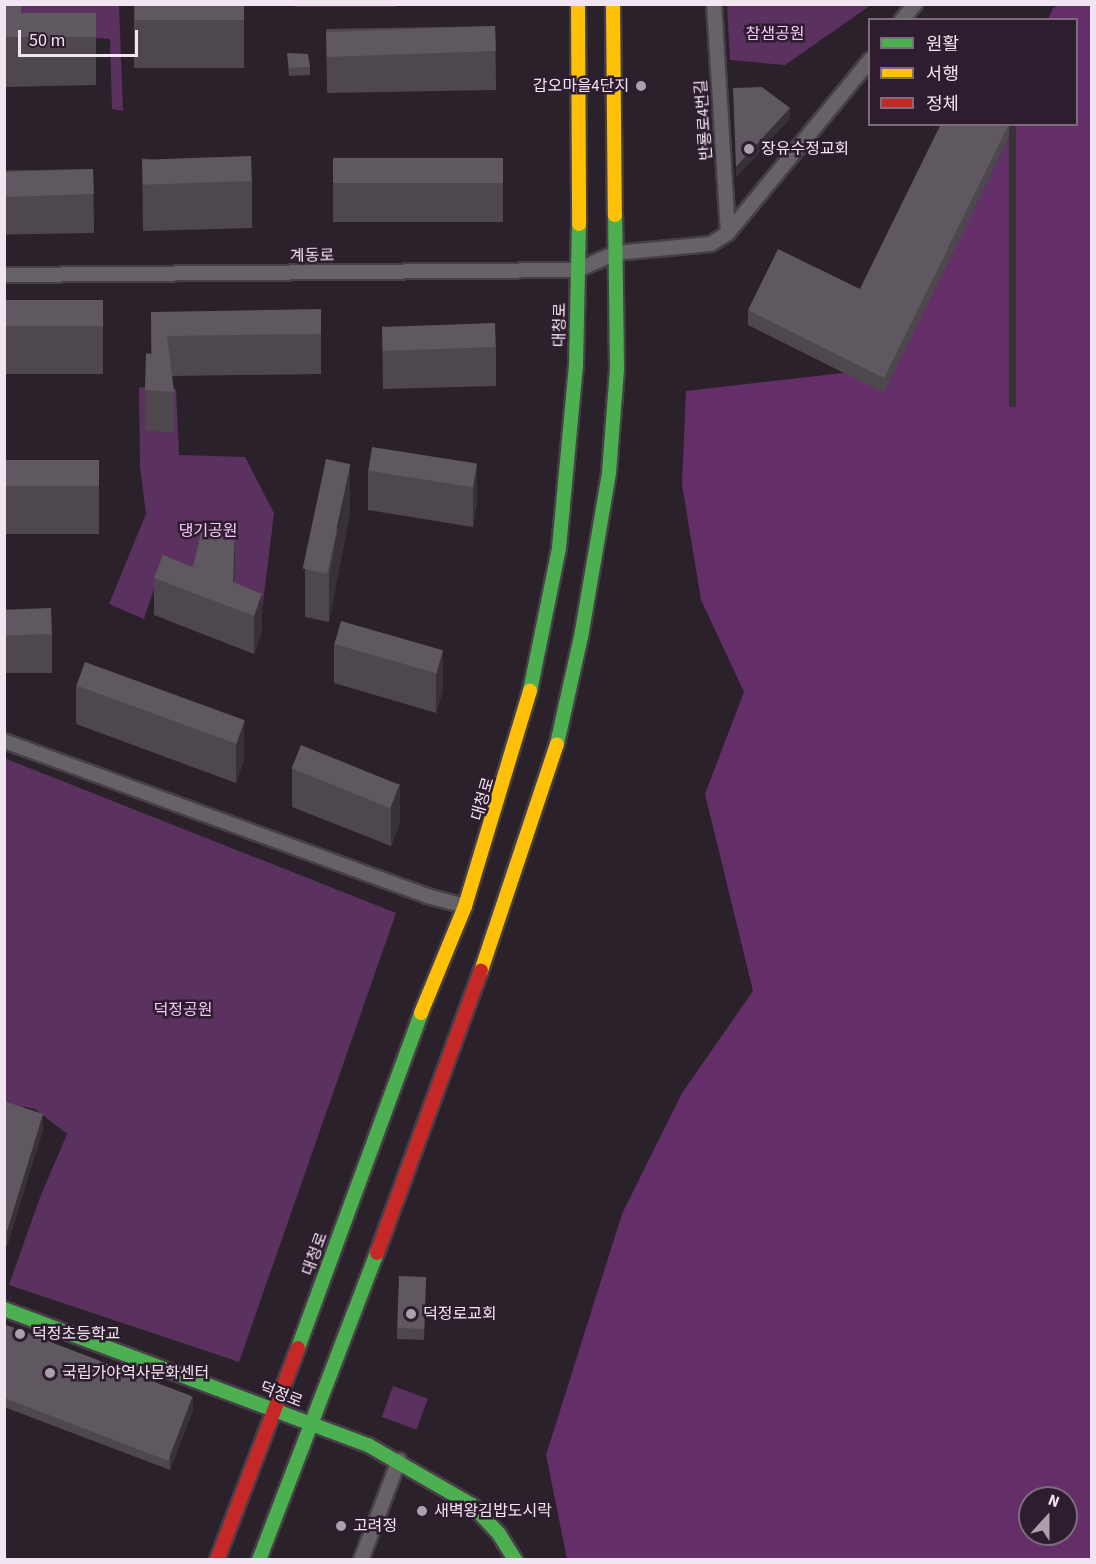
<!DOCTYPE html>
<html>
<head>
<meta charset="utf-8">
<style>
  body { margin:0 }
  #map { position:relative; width:1096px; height:1564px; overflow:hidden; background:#2a212a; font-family:"Source Sans 3","Noto Sans KR",sans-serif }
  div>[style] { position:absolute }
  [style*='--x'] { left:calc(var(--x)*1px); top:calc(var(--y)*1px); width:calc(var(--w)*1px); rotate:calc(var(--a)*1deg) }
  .green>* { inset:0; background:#5b325f; transform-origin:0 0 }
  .forest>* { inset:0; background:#642e69 }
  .roads { filter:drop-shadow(2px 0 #473f47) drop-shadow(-2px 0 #473f47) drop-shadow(0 2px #473f47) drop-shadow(0 -2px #473f47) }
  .street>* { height:14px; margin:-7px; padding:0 7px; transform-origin:7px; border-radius:7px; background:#676168 }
  .fast>* { height:14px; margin:-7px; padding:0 7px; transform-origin:7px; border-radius:7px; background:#4caf50 }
  .slow>* { height:14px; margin:-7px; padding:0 7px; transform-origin:7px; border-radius:7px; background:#ffc107 }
  .jam>* { height:14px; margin:-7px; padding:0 7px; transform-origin:7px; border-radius:7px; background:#c62828 }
  .wall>* { inset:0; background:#4e474e; transform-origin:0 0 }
  .shaded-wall>* { inset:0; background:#383138; transform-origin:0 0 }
  .building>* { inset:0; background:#605860; transform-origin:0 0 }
  .dots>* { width:16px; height:16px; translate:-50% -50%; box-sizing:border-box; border:3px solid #2d1d2e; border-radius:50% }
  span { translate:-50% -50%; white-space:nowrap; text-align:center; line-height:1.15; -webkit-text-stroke:5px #2d1d2e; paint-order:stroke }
  .park-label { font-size:16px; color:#f9c5fd }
  .poi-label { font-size:16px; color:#f1e5f1 }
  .right { translate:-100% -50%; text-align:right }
  .left { translate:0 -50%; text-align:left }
  .street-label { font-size:16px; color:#f1e5f1 }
  .frame { position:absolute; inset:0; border:6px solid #f1e5f1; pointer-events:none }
  .legend { position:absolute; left:868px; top:18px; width:210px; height:108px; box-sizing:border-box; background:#2d1d2e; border:2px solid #7b6d7c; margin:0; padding:8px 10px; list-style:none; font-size:18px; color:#f1e5f1 }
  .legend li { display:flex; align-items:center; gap:12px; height:30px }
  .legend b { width:30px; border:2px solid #7b6d7c }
  .north { position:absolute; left:1018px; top:1486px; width:60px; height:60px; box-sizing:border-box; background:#2d1d2e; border:2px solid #7b6d7c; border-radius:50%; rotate:21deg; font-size:16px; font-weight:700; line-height:24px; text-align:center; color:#f1e5f1 }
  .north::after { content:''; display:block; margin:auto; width:21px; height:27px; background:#aba0ab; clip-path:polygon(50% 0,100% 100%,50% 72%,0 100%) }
  .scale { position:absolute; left:18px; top:30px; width:120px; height:27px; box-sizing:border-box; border:3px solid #f1e5f1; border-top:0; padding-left:8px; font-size:18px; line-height:21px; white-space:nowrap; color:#f1e5f1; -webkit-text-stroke:4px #2d1d2e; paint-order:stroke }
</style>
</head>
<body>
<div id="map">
  <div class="green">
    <div style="left:295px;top:4px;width:101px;height:3px"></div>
    <div style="clip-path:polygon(4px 5px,119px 5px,123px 111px,112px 109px,110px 39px,5px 32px)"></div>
    <div style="clip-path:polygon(727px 5px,727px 4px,871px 5px,785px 65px,730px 60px)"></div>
    <div style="clip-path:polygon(139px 387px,176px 389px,179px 455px,245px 457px,274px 513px,261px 618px,156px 583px,144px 619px,109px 604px,146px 514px,140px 466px)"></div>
    <div style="clip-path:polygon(4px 758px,396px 913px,239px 1362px,9px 1285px,39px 1200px,67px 1134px,35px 1109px,5px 1103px)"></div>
    <div style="left:393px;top:1386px;width:37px;height:33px;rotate:20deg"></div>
  </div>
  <div class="forest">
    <div style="clip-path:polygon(evenodd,1059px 5px,1091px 5px,1091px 1559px,567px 1559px,546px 1455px,622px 1214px,682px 1093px,753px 991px,705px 794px,744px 692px,701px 600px,682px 484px,686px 391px,895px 367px,1001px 125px,1076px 124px,1076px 20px,1048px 19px,1053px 8px,1059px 5px,1030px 1498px,1066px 1498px,1066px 1534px,1030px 1534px,1030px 1498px)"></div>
  </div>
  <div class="roads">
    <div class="street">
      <div style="--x:714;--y:4;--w:229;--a:86.5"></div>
      <div style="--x:902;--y:20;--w:21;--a:-51"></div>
      <div style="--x:4;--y:275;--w:573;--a:-0.5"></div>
      <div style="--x:577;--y:270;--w:43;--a:-23.6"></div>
      <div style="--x:616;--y:253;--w:95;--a:-5.4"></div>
      <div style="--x:711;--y:244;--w:20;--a:-33"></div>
      <div style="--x:728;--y:233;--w:224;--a:-50.6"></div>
      <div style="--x:4;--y:741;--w:451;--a:20.1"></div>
      <div style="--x:427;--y:896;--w:39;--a:15"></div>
      <div style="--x:361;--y:1560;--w:107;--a:-69.2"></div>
    </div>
    <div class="fast">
      <div style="--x:530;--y:691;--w:146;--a:-78.5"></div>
      <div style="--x:559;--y:548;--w:183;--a:-84.7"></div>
      <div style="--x:576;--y:366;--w:142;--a:-88.8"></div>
      <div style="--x:557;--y:744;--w:110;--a:-77.4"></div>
      <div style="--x:581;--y:637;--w:166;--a:-80.3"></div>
      <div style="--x:609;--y:473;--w:103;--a:-85.6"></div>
      <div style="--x:617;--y:370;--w:155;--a:-90.7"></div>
      <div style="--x:4;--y:1309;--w:389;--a:20.5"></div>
      <div style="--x:368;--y:1445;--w:120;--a:30"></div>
      <div style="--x:472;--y:1505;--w:40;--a:47"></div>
      <div style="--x:499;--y:1534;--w:31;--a:58"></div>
      <div style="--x:298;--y:1348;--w:357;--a:-69.8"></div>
      <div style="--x:259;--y:1560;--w:329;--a:-69"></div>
    </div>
    <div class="slow">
      <div style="--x:578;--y:4;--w:220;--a:89.7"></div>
      <div style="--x:613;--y:4;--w:211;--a:89.5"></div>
      <div style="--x:481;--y:971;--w:239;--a:-71.5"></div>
      <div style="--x:421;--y:1013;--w:116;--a:-67.6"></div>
      <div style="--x:465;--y:906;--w:225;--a:-73.2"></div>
    </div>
    <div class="jam">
      <div style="--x:377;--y:1253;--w:301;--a:-69.8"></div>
      <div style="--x:217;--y:1560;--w:227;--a:-69.1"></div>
    </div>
  </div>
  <div class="wall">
    <div style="clip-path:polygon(4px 4px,21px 14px,96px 37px,96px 85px,4px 87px)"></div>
    <div style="left:134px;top:4px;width:110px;height:64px"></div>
    <div style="left:495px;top:26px;width:64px;height:169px;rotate:89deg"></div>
    <div style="clip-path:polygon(287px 53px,310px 67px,310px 75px,289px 76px)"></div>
    <div style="clip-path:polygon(941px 124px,1016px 124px,884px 393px,748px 325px,748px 310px,860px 289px)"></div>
    <div style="clip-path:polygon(142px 158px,252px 181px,252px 228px,143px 231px)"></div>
    <div style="left:503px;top:158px;width:64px;height:170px;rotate:90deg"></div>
    <div style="left:93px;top:169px;width:64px;height:89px;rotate:89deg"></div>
    <div style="left:103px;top:300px;width:74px;height:99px;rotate:90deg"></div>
    <div style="clip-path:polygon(151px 312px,321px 334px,321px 374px,172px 376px,174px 392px,174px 433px,145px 430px,145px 390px,151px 354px)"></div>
    <div style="clip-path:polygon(382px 326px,496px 347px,496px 386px,383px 389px)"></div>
    <div style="left:99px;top:460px;width:74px;height:95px;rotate:90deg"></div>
    <div style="clip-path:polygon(477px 464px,477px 503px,473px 527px,368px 510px,368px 471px)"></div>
    <div style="clip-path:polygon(350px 512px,329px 622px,305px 617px,305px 569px)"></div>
    <div style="clip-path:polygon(235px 564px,234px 583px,262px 631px,254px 654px,154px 615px,154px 578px,193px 567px)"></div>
    <div style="clip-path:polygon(4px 609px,52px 634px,52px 673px,4px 673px)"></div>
    <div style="clip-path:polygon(334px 644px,443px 651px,443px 690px,436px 713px,334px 683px)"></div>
    <div style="clip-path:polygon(76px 685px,244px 721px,244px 760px,236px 783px,76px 724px)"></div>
    <div style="clip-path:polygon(292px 768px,400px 784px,400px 823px,391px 846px,292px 807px)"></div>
    <div style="clip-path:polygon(4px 1101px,43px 1129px,7px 1246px,4px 1245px)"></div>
    <div style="clip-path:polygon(426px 1277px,424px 1340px,397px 1339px,397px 1328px)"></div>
    <div style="clip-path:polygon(4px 1324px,193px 1410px,170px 1470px,4px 1407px)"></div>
  </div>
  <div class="shaded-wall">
    <div style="clip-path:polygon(790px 108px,790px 119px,736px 178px,736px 167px)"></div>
    <div style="left:1009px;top:124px;width:7px;height:283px"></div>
    <div style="clip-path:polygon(350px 464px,350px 512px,329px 622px,329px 574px)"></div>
    <div style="clip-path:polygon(477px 464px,477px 503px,473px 527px,473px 488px)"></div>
    <div style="clip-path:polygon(235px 527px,235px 564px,233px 609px,233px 582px)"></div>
    <div style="clip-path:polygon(262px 594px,262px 631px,254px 654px,254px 616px)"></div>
    <div style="clip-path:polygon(443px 651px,443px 690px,436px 713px,436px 674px)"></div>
    <div style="clip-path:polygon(244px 721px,244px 760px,236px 783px,236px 745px)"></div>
    <div style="clip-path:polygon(400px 784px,400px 823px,391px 846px,391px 807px)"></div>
    <div style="clip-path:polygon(43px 1114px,43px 1129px,7px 1246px,7px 1231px)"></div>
    <div style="clip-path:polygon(193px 1395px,193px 1410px,170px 1470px,170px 1455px)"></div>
  </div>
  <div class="building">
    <div style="left:4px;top:4px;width:17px;height:10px"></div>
    <div style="left:135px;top:4px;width:109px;height:16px"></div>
    <div style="left:96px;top:13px;width:24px;height:92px;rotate:90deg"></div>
    <div style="left:495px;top:26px;width:25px;height:169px;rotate:88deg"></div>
    <div style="clip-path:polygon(287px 53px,308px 54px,310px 67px,289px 68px)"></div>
    <div style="clip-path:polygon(762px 87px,790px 108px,736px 167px,733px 88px)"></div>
    <div style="clip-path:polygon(941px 124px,1009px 124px,884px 378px,748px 310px,778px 249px,860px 289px)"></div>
    <div style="left:251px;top:156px;width:25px;height:109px;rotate:88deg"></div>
    <div style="left:503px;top:158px;width:25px;height:170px;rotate:90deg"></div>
    <div style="left:93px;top:169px;width:25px;height:89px;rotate:88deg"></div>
    <div style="left:103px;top:300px;width:26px;height:99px;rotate:90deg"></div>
    <div style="clip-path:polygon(321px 309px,321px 334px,167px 336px,174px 392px,145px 390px,146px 353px,152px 354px,151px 312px)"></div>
    <div style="left:495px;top:323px;width:24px;height:113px;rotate:88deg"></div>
    <div style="left:372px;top:447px;width:106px;height:24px;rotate:9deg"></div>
    <div style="left:326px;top:459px;width:25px;height:112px;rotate:12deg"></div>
    <div style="left:99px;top:460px;width:26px;height:95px;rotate:90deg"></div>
    <div style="clip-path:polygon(203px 524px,235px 527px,233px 582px,262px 594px,254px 616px,154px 578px,163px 555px,193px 567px)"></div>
    <div style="left:51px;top:608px;width:26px;height:47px;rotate:88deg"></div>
    <div style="left:341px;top:621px;width:106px;height:24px;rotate:16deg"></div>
    <div style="left:85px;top:662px;width:170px;height:25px;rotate:20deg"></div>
    <div style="left:301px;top:745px;width:106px;height:25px;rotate:22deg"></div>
    <div style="clip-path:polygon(4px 1101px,43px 1114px,7px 1231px,4px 1230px)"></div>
    <div style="left:399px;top:1276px;width:27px;height:52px;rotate:2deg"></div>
    <div style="left:4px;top:1324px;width:202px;height:69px;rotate:21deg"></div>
  </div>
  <div class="dots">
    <div style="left:641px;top:86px;background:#aba0ab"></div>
    <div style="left:749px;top:149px;background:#aba0ab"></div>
    <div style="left:411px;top:1314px;background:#aba0ab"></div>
    <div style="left:20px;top:1334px;background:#aba0ab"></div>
    <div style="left:50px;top:1373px;background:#aba0ab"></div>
    <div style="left:422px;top:1511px;background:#aba0ab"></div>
    <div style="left:341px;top:1526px;background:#aba0ab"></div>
  </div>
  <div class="park-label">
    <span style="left:775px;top:34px">참샘공원</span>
    <span style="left:208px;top:531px">댕기공원</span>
    <span style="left:183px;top:1010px">덕정공원</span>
  </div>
  <div class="poi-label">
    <span class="right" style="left:629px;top:86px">갑오마을4단지</span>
    <span class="left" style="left:761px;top:149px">장유수정교회</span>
    <span class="left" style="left:423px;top:1314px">덕정로교회</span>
    <span class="left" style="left:32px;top:1334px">덕정초등학교</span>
    <span class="left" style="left:62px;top:1373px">국립가야역사문화센터</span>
    <span class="left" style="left:434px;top:1511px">새벽왕김밥도시락</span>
    <span class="left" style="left:353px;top:1526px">고려정</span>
  </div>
  <div class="street-label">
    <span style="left:704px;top:120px;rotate:-94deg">반룡로4번길</span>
    <span style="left:312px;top:256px;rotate:-1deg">계동로</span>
    <span style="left:560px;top:325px;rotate:-89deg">대청로</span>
    <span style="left:483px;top:799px;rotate:-74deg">대청로</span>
    <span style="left:315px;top:1254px;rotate:-70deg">대청로</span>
    <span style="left:281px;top:1395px;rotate:21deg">덕정로</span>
  </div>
  <div class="frame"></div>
  <ul class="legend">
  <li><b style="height:8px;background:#4caf50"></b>원활</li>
  <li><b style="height:8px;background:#ffc107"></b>서행</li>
  <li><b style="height:8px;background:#c62828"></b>정체</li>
  </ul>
  <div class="north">N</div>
  <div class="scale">50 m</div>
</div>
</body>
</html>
